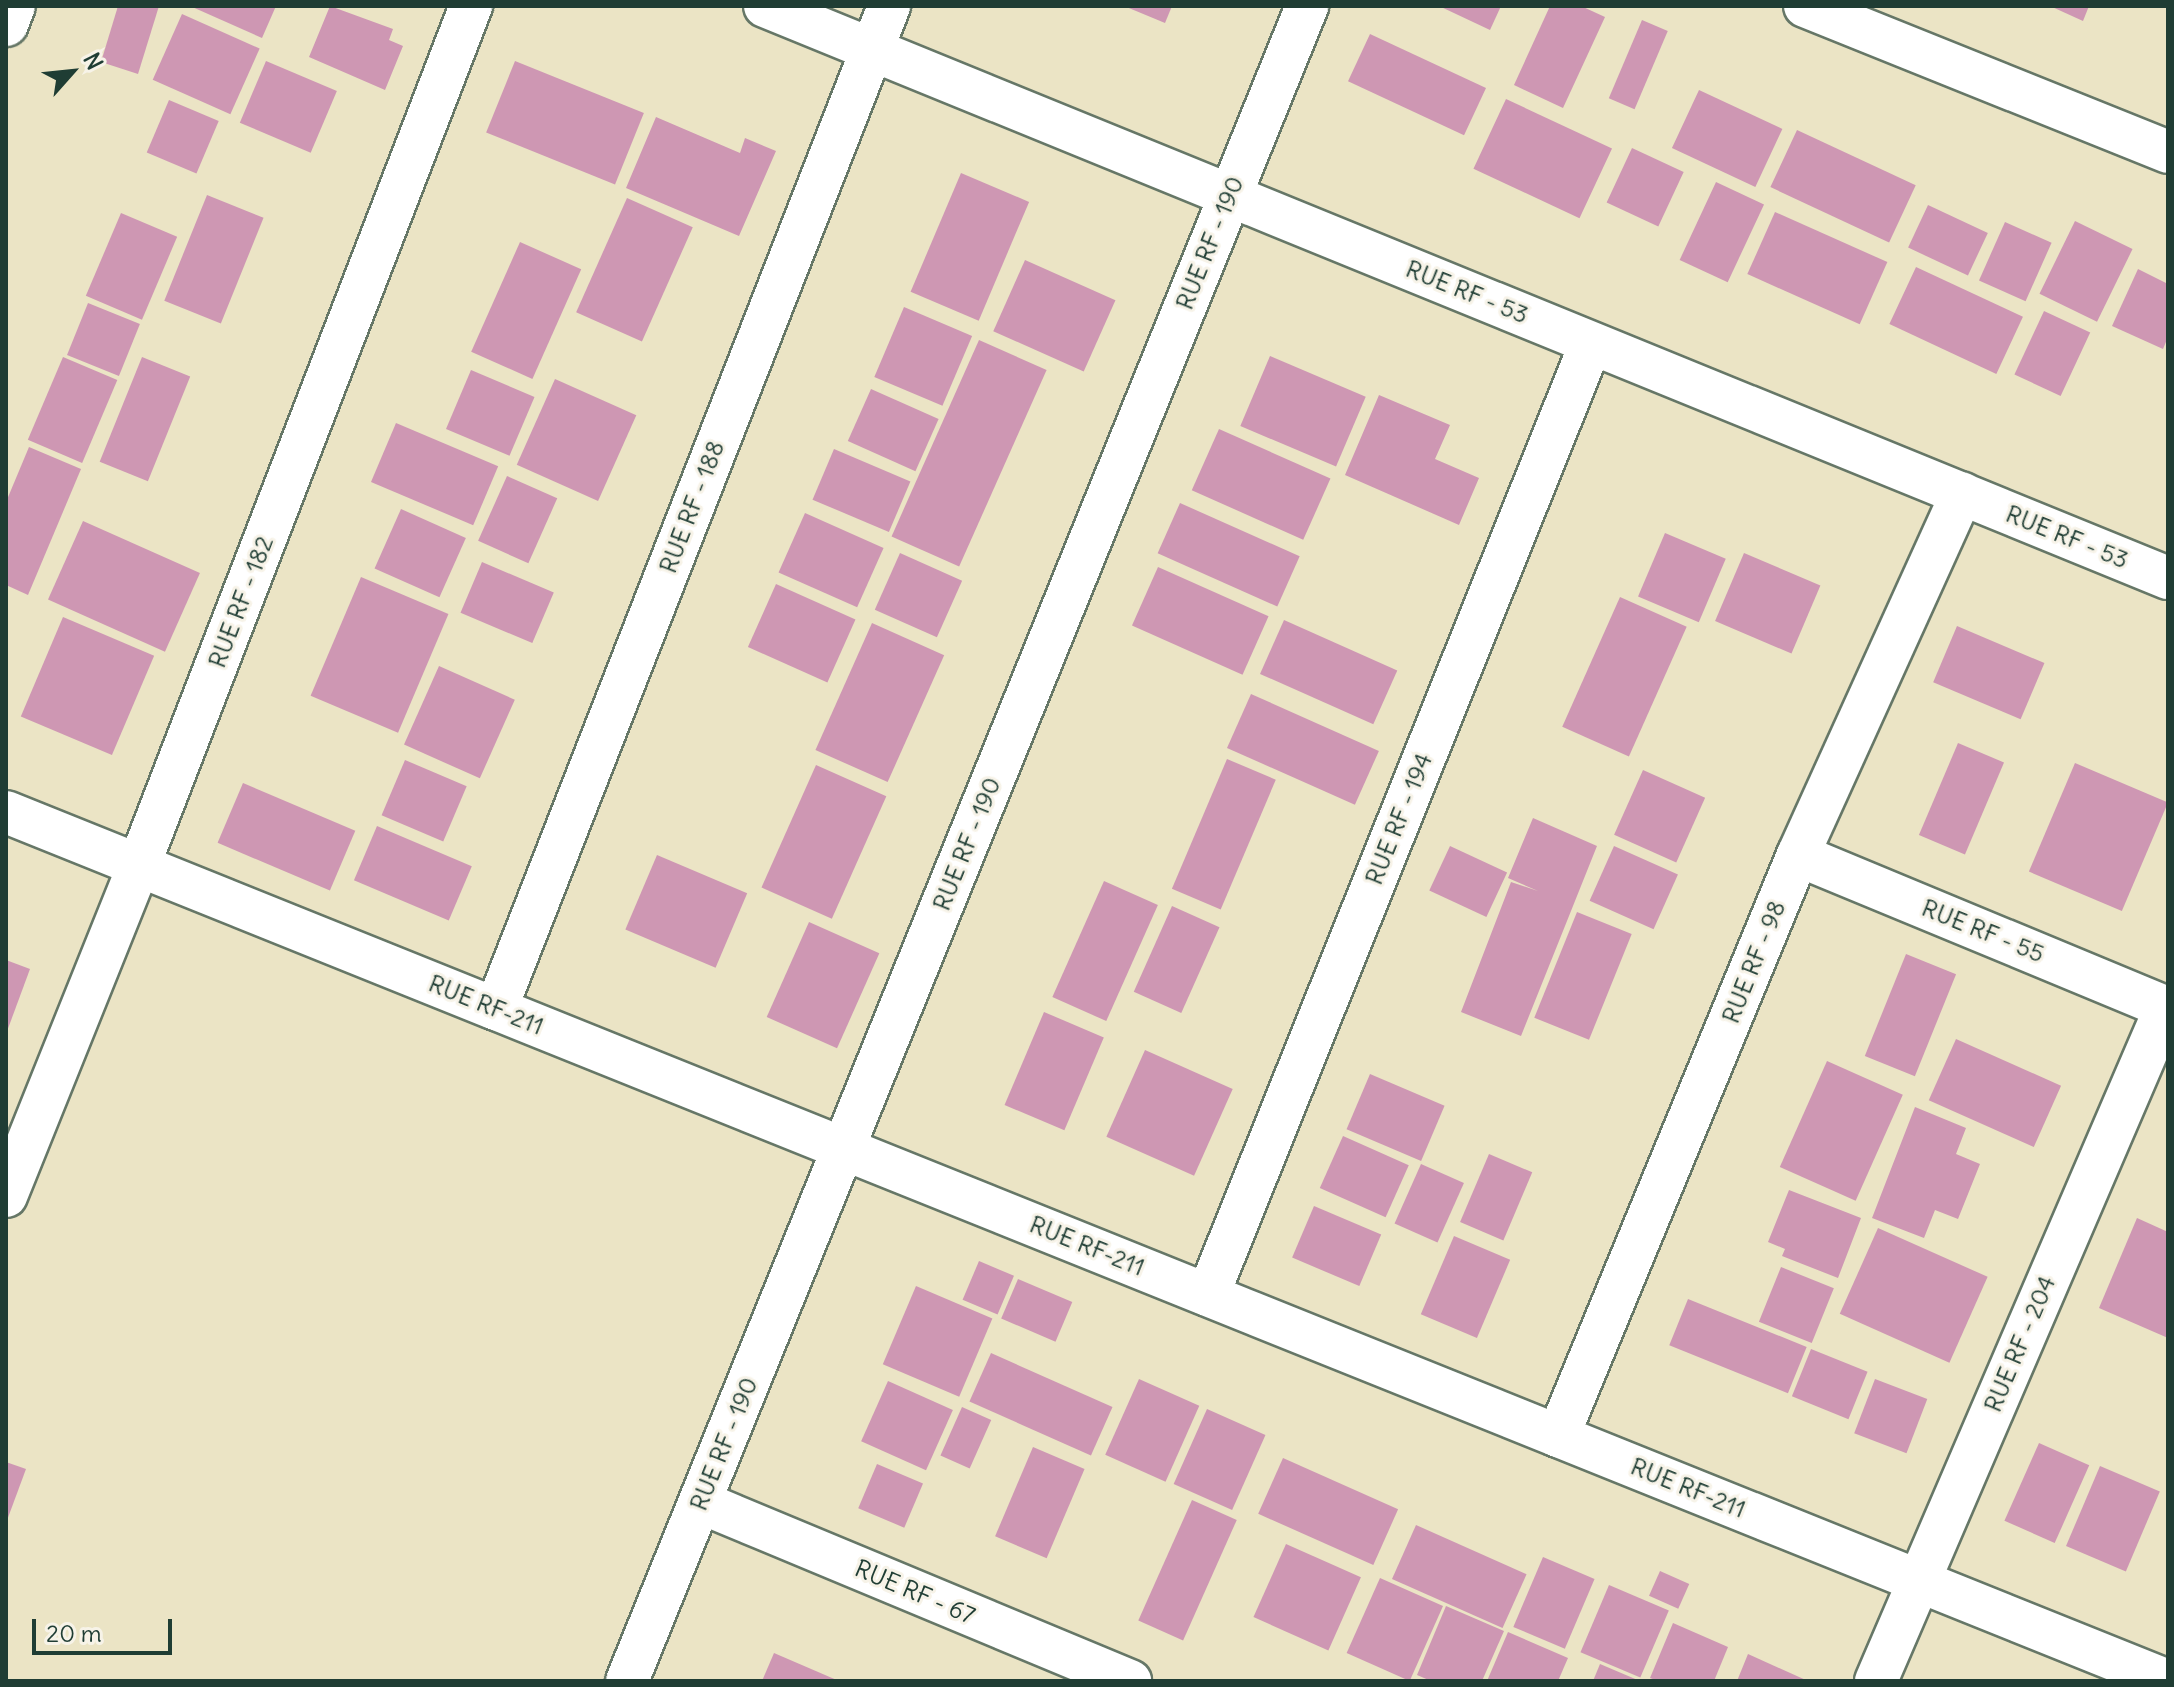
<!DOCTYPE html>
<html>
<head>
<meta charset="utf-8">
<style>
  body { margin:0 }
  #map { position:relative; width:2174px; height:1687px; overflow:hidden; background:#ebe4c5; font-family:Delius,sans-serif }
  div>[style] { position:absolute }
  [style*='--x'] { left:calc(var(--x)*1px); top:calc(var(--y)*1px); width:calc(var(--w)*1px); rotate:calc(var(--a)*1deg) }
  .building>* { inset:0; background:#ce97b3; transform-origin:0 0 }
  .roads { filter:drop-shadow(2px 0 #667767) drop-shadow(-2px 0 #667767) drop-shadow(0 2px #667767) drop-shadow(0 -2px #667767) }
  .minor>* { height:42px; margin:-21px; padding:0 21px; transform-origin:21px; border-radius:21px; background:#fff }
  .secondary>* { height:44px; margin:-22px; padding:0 22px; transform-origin:22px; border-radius:22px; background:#fff }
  span { translate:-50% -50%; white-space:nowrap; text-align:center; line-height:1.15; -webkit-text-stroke:6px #f7f3e8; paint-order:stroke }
  .street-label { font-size:24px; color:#1f3d34 }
  .frame { position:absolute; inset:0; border:8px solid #1f3d34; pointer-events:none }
  .north { position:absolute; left:32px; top:32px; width:80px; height:80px; -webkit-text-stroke:6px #f7f3e8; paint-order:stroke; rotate:63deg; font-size:22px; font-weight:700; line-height:32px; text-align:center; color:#1f3d34 }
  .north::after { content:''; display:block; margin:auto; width:28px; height:36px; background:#1f3d34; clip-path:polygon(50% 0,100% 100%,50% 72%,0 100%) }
  .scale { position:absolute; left:32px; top:1619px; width:140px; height:36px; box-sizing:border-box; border:4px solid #1f3d34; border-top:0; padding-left:10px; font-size:24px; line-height:28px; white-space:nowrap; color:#1f3d34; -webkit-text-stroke:6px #f7f3e8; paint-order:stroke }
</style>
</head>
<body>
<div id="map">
  <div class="building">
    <div style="clip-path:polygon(118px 6px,159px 6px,138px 74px,101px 62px)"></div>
    <div style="clip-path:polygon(190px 6px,276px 6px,262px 38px)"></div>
    <div style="clip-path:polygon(330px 6px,393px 29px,389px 40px,403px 46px,385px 90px,309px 57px)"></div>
    <div style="clip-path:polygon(1124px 6px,1172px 6px,1165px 23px)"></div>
    <div style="clip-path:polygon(1439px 6px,1501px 6px,1490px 30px)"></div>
    <div style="clip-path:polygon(1550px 6px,1581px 6px,1605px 17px,1563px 108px,1514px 85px)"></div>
    <div style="clip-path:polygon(2050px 6px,2089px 6px,2083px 21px)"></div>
    <div style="left:182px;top:14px;width:85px;height:72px;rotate:24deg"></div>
    <div style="left:1642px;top:20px;width:28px;height:85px;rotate:23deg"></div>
    <div style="left:1370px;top:34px;width:128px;height:52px;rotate:25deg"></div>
    <div style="left:266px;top:61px;width:77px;height:67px;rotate:23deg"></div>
    <div style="left:515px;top:61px;width:139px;height:77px;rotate:22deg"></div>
    <div style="left:1699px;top:90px;width:92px;height:64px;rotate:25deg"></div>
    <div style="left:1506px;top:99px;width:117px;height:77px;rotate:25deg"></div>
    <div style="left:169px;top:100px;width:54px;height:57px;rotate:23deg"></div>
    <div style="clip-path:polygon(656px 117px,740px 153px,745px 138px,776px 151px,739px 236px,626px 188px)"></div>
    <div style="left:1797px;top:130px;width:131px;height:63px;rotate:25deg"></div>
    <div style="left:1632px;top:148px;width:57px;height:60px;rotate:25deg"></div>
    <div style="left:961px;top:173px;width:74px;height:129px;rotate:23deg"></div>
    <div style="left:1716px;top:182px;width:53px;height:86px;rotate:25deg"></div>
    <div style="left:207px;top:195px;width:61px;height:114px;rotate:22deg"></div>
    <div style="left:627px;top:198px;width:72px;height:125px;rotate:24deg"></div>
    <div style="left:1928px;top:205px;width:66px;height:47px;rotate:25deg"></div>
    <div style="left:1775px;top:212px;width:123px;height:68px;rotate:24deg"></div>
    <div style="left:121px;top:213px;width:61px;height:90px;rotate:23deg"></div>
    <div style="left:2075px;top:221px;width:64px;height:81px;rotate:26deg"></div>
    <div style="left:2005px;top:222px;width:51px;height:64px;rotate:24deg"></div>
    <div style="left:520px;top:242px;width:67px;height:120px;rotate:24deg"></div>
    <div style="left:1025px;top:260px;width:99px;height:78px;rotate:24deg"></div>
    <div style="left:1916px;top:267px;width:118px;height:63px;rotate:25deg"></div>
    <div style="clip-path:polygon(2138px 269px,2168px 284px,2168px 337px,2163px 349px,2112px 326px)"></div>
    <div style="left:88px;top:303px;width:56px;height:56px;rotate:22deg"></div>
    <div style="left:904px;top:307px;width:74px;height:76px;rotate:23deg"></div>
    <div style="left:2044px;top:311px;width:51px;height:70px;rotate:25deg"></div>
    <div style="left:979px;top:340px;width:74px;height:215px;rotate:24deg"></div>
    <div style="left:1270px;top:356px;width:104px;height:76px;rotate:23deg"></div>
    <div style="left:63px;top:357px;width:59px;height:90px;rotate:23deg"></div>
    <div style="left:142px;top:357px;width:52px;height:113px;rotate:22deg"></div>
    <div style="left:471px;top:370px;width:69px;height:64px;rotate:23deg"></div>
    <div style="left:555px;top:379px;width:89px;height:94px;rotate:24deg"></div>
    <div style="left:871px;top:389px;width:74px;height:57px;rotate:24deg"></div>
    <div style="clip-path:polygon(1379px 395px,1450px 425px,1435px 459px,1479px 478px,1459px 525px,1345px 475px)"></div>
    <div style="left:396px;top:423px;width:111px;height:64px;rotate:23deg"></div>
    <div style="left:1219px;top:429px;width:122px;height:67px;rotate:24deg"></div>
    <div style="clip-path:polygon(29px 447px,81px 469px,28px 595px,6px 585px,6px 502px)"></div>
    <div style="left:834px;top:449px;width:83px;height:55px;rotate:23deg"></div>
    <div style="left:507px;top:476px;width:55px;height:71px;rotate:24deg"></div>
    <div style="left:1180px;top:503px;width:131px;height:55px;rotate:24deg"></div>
    <div style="left:401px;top:509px;width:71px;height:65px;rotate:24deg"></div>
    <div style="left:805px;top:513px;width:86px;height:65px;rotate:24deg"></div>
    <div style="left:83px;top:521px;width:128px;height:86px;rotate:24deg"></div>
    <div style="left:1665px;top:533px;width:66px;height:69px;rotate:23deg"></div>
    <div style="left:900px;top:553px;width:68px;height:62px;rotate:24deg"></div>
    <div style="left:1744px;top:553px;width:83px;height:74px;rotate:23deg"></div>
    <div style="left:482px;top:562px;width:78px;height:55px;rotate:23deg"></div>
    <div style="left:1158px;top:567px;width:121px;height:64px;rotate:24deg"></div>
    <div style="left:361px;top:577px;width:95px;height:129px;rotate:23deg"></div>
    <div style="left:776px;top:584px;width:87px;height:69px;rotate:24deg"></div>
    <div style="left:1620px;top:597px;width:73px;height:142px;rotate:24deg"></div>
    <div style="left:63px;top:617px;width:99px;height:108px;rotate:23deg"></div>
    <div style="left:1284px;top:620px;width:124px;height:59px;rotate:24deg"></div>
    <div style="left:872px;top:623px;width:79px;height:139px;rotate:24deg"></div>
    <div style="left:1957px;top:626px;width:95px;height:61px;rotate:23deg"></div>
    <div style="left:439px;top:666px;width:83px;height:86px;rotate:24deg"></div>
    <div style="left:1251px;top:694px;width:140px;height:59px;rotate:24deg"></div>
    <div style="left:1958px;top:743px;width:50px;height:100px;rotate:23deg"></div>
    <div style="left:1227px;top:759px;width:53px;height:141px;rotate:23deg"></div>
    <div style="left:405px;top:760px;width:67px;height:60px;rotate:23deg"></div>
    <div style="left:2075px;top:763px;width:101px;height:118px;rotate:23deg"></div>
    <div style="left:816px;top:765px;width:77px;height:134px;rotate:24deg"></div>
    <div style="left:1643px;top:770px;width:68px;height:71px;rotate:24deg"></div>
    <div style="left:243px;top:783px;width:122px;height:65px;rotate:23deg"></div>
    <div style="clip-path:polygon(1533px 818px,1597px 846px,1521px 1036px,1461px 1012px,1511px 882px,1538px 891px,1508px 878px)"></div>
    <div style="left:377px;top:826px;width:103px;height:59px;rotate:23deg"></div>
    <div style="left:1450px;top:846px;width:63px;height:49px;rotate:25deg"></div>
    <div style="left:1614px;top:846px;width:70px;height:60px;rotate:24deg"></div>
    <div style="left:657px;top:855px;width:98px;height:81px;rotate:23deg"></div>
    <div style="left:1104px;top:881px;width:59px;height:127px;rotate:24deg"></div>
    <div style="left:1172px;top:906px;width:52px;height:94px;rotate:24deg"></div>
    <div style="left:1577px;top:912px;width:59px;height:114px;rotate:22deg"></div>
    <div style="left:809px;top:922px;width:77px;height:104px;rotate:24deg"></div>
    <div style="left:1906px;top:954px;width:54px;height:110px;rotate:22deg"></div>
    <div style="clip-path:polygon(6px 960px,30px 969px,6px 1034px)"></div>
    <div style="left:1044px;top:1012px;width:65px;height:101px;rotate:23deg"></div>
    <div style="left:1956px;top:1039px;width:115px;height:67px;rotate:24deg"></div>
    <div style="left:1145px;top:1050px;width:96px;height:95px;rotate:24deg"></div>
    <div style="left:1827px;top:1061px;width:83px;height:116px;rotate:24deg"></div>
    <div style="left:1370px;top:1074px;width:81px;height:60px;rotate:23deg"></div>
    <div style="clip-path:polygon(1915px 1107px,1966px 1128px,1956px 1154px,1980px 1164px,1958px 1219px,1935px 1210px,1924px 1238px,1872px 1218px)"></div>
    <div style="left:1343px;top:1136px;width:72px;height:57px;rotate:24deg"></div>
    <div style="left:1489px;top:1154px;width:47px;height:74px;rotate:23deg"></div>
    <div style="left:1421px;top:1164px;width:47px;height:65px;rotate:24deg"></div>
    <div style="clip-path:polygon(1789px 1190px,1861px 1218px,1838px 1278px,1782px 1256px,1785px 1249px,1768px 1242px)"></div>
    <div style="left:1314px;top:1206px;width:73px;height:56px;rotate:23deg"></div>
    <div style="clip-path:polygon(2137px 1218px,2168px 1232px,2168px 1338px,2099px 1308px)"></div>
    <div style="left:1878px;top:1228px;width:120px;height:94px;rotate:24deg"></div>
    <div style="left:1454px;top:1236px;width:61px;height:85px;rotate:23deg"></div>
    <div style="left:979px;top:1261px;width:38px;height:42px;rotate:23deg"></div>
    <div style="left:1781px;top:1267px;width:57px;height:59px;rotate:22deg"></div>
    <div style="left:1018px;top:1279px;width:59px;height:43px;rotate:23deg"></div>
    <div style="left:916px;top:1286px;width:83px;height:85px;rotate:23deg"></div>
    <div style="left:1688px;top:1299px;width:128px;height:50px;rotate:22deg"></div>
    <div style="left:1811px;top:1349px;width:61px;height:51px;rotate:22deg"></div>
    <div style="left:991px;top:1353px;width:133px;height:53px;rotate:24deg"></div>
    <div style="left:1139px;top:1379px;width:66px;height:83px;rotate:24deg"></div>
    <div style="left:1875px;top:1379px;width:56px;height:58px;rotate:21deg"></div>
    <div style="left:888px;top:1381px;width:71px;height:66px;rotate:24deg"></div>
    <div style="left:962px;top:1407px;width:32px;height:53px;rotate:24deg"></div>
    <div style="left:1207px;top:1409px;width:64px;height:82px;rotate:24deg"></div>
    <div style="left:2039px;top:1443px;width:55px;height:85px;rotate:24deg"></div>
    <div style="left:1033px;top:1447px;width:56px;height:97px;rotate:23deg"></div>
    <div style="left:1283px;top:1458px;width:126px;height:61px;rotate:24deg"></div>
    <div style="clip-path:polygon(6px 1462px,26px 1469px,6px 1523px)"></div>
    <div style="left:877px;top:1464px;width:50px;height:48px;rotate:23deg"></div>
    <div style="left:2100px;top:1466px;width:65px;height:87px;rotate:23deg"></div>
    <div style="left:1192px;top:1500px;width:49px;height:132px;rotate:24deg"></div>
    <div style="left:1416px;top:1525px;width:121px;height:59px;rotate:24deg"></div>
    <div style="left:1286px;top:1544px;width:82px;height:80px;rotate:24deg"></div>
    <div style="left:1543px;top:1557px;width:56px;height:76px;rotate:23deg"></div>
    <div style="left:1660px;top:1571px;width:32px;height:27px;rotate:24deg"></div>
    <div style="left:1380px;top:1578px;width:69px;height:82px;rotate:24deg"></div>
    <div style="left:1609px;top:1585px;width:65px;height:73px;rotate:23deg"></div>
    <div style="clip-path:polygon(1446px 1606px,1504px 1631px,1482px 1681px,1431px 1681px,1417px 1675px)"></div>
    <div style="clip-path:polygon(1673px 1623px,1728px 1647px,1714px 1681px,1658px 1681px,1650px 1678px)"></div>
    <div style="clip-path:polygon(1508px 1632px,1568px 1658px,1558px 1681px,1487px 1681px)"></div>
    <div style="clip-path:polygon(774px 1653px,839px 1681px,762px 1681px)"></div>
    <div style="clip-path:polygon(1748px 1654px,1808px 1681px,1737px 1681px)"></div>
    <div style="clip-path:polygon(1600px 1664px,1640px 1681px,1593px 1681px)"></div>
  </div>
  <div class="roads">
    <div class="minor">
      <div style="--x:765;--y:6;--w:1515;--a:22.18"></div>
      <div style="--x:1805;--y:6;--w:391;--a:21.9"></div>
      <div style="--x:6;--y:812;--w:2330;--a:21.9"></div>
      <div style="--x:1798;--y:855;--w:400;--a:22.5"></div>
      <div style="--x:496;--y:1009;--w:1077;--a:-68.6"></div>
      <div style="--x:6;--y:1196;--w:357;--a:-68.1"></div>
      <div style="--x:139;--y:865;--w:921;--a:-68.87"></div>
      <div style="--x:1208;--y:1295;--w:1026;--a:-68.08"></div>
      <div style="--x:1558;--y:1436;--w:629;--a:-67.56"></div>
      <div style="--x:1798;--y:855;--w:397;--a:-65.6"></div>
      <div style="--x:700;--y:1502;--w:466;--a:22.6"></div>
      <div style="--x:627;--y:1681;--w:1808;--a:-67.9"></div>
      <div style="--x:1876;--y:1681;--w:734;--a:-66.72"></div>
    </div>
    <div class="secondary">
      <div style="--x:6;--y:24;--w:19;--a:-69"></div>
    </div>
  </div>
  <div class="street-label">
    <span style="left:1210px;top:243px;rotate:-68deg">RUE RF - 190</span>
    <span style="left:1467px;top:292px;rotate:22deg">RUE RF - 53</span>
    <span style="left:692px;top:507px;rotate:-69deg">RUE RF - 188</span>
    <span style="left:2067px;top:537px;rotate:22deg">RUE RF - 53</span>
    <span style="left:241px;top:602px;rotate:-69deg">RUE RF - 182</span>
    <span style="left:1399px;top:819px;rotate:-68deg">RUE RF - 194</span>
    <span style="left:967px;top:844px;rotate:-68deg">RUE RF - 190</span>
    <span style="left:1983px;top:931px;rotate:22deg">RUE RF - 55</span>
    <span style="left:1754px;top:962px;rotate:-68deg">RUE RF - 98</span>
    <span style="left:486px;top:1005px;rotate:22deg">RUE RF-211</span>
    <span style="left:1087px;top:1246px;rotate:22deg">RUE RF-211</span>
    <span style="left:2020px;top:1344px;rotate:-67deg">RUE RF - 204</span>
    <span style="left:724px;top:1444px;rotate:-68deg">RUE RF - 190</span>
    <span style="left:1688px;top:1488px;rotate:22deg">RUE RF-211</span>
    <span style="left:915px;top:1592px;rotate:23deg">RUE RF - 67</span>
  </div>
  <div class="frame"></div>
  <div class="north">N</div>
  <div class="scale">20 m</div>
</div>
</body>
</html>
